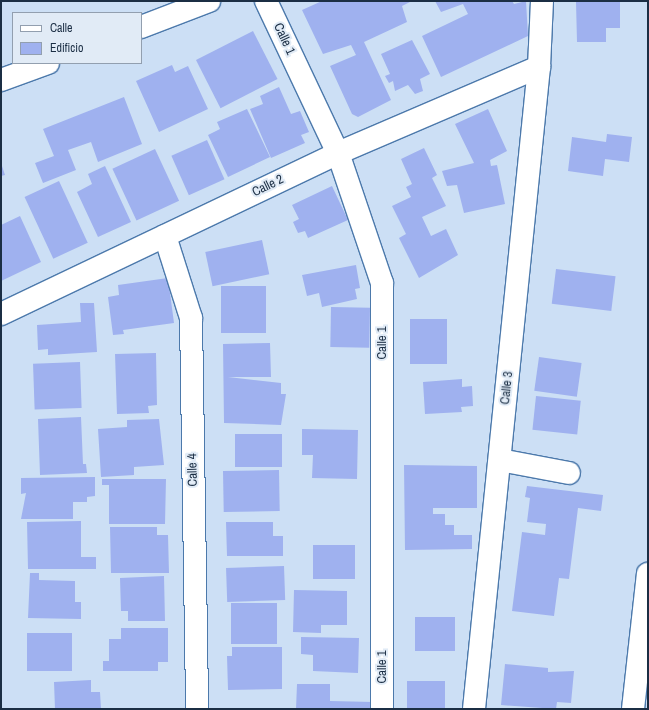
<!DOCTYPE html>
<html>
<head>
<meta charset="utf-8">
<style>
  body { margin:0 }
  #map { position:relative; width:649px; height:710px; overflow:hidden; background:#ccdff5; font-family:"Archivo Narrow",sans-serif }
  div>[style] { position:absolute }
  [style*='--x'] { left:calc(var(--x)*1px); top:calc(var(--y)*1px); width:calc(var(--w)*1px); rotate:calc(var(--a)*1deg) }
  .building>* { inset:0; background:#9fb1ef; transform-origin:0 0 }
  .roads { filter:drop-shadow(1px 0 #4c79ab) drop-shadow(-1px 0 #4c79ab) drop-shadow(0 1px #4c79ab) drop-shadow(0 -1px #4c79ab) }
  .minor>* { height:22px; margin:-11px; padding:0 11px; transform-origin:11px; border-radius:11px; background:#fff }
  span { translate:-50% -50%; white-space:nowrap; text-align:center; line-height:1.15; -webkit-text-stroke:4px #e1ebf6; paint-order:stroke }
  .street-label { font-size:13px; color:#1b2e44 }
  .frame { position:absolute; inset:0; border:2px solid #1b2e44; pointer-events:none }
  .legend { position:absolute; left:12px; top:12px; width:130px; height:52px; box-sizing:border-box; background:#e1ebf6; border:1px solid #929faf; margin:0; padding:5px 7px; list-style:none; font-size:12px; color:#1b2e44 }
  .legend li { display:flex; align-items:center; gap:8px; height:20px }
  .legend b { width:20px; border:1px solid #929faf }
</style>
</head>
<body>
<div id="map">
  <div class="building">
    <div style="clip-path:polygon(322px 1px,412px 1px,402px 6px,407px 22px,364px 42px,391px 100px,358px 117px,352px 114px,330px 66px,356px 55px,351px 45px,323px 54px,302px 10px)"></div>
    <div style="clip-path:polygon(435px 1px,512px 1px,514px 4px,526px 1px,528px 36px,441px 77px,422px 36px,468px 14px,463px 4px,441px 12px)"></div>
    <div style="clip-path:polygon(620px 1px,620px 28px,606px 28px,606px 42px,577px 42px,576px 2px)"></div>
    <div style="left:253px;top:31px;width:54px;height:64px;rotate:63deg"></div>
    <div style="clip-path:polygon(412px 40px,430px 74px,420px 79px,423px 91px,415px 94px,408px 85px,395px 91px,393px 81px,389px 83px,385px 76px,390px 74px,381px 54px)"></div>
    <div style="clip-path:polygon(172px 65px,175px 72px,188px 66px,208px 109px,159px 132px,136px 81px)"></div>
    <div style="clip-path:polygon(279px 87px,291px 114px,300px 111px,309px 132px,301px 135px,305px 143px,271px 158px,250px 109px,263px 104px,260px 96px)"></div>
    <div style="clip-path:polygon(124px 97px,142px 144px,98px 162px,91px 142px,68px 150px,76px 170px,43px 183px,35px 163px,54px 156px,43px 129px)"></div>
    <div style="clip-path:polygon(247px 109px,270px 157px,228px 177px,208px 135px,220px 129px,217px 122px)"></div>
    <div style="clip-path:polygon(488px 109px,507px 151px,490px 160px,491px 166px,497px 165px,505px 204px,464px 213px,457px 185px,447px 186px,442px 171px,474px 163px,455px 124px)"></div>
    <div style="clip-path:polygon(607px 134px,632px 137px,629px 162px,605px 159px,603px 176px,568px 171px,572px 137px,606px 142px)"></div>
    <div style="left:207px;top:140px;width:43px;height:39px;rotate:66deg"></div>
    <div style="clip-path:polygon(424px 148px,437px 175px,432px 178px,446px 206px,422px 217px,431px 236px,446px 229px,458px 255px,419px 278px,399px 238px,406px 234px,392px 206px,411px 197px,406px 187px,412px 184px,401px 159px)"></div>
    <div style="left:155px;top:149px;width:57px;height:47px;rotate:65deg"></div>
    <div style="clip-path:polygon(1px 163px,5px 175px,1px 176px)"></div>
    <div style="clip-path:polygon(105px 166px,131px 222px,98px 237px,77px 192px,92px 184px,88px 174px)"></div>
    <div style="left:59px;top:181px;width:68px;height:38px;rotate:65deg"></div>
    <div style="clip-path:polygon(332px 186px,348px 220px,308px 238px,305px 231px,298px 233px,293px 222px,299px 219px,292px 205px)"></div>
    <div style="clip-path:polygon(20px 216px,41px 262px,1px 281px,1px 225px)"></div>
    <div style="left:262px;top:240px;width:35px;height:58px;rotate:78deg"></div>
    <div style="clip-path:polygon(356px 265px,360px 288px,355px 289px,357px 299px,322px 307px,319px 293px,307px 296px,302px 275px)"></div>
    <div style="left:556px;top:269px;width:60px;height:35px;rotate:7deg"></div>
    <div style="clip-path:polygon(168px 278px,174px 323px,123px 330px,124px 334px,113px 335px,108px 297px,119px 295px,118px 285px)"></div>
    <div style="left:221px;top:286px;width:45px;height:47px"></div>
    <div style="clip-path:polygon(80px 303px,94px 303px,97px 352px,48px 355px,48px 349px,38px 350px,37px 325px,81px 322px)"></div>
    <div style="left:331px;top:307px;width:39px;height:40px;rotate:1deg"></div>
    <div style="left:410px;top:319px;width:37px;height:45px"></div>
    <div style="clip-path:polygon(270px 343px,271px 377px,228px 377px,281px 383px,281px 394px,286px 394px,281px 425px,224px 423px,223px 344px)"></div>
    <div style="clip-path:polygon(156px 353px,157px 405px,148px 406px,149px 413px,117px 414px,115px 354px)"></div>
    <div style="left:539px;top:357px;width:43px;height:34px;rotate:8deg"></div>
    <div style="left:80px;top:362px;width:46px;height:47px;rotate:88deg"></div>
    <div style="clip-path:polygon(462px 379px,462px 387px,472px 386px,473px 406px,461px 407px,462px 412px,425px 414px,423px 382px)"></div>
    <div style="left:536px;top:396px;width:45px;height:34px;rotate:6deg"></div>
    <div style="clip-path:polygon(81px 417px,83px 464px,86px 464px,87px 473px,40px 475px,38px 419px)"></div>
    <div style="clip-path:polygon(159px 419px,164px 465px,134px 467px,134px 475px,101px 477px,98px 429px,127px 427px,127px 420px)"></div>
    <div style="clip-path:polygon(302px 429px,358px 430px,357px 479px,312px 478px,313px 455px,302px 455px)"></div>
    <div style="left:235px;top:434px;width:47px;height:33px"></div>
    <div style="clip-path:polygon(404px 465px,477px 466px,477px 508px,433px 508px,433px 514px,445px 514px,445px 525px,454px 525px,454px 535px,472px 535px,472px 549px,405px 550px)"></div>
    <div style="left:279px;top:470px;width:41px;height:56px;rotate:89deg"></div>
    <div style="clip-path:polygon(95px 477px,95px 496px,87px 497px,87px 502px,73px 502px,73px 519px,21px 519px,26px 493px,21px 494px,21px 478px)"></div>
    <div style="clip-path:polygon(102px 479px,166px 479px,165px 524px,109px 524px,109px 485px,102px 485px)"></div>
    <div style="clip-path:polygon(527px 486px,603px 495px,601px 511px,578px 508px,569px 579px,559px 578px,554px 616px,512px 611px,522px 532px,545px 535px,546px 524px,527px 522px,530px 498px,525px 497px)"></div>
    <div style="clip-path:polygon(81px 521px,81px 557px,96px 557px,96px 569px,28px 569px,27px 522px)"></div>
    <div style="clip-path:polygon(226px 522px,273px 522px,273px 536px,283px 536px,283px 556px,227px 556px)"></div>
    <div style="clip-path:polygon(110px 527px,157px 527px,157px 535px,168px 535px,169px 573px,111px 573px)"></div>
    <div style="left:313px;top:545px;width:42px;height:34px"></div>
    <div style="left:284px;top:566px;width:34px;height:58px;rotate:88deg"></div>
    <div style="clip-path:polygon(30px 573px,39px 573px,39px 580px,75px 581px,75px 602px,81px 602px,81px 619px,28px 618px)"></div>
    <div style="clip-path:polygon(164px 576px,165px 621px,128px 621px,128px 611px,121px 611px,120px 578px)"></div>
    <div style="clip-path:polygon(294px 590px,347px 591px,347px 625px,321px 625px,321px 633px,293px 632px)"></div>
    <div style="left:231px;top:603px;width:46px;height:41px"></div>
    <div style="left:415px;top:617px;width:40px;height:34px"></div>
    <div style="clip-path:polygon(121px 628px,168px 628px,168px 662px,158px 662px,158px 671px,103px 671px,103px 661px,109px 661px,109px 639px,121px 639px)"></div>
    <div style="left:27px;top:633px;width:45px;height:38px"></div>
    <div style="clip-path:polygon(301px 637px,359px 638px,358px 673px,313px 671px,313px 655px,301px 654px)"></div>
    <div style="clip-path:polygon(232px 647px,282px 647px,282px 689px,228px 690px,227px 656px,232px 656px)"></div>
    <div style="clip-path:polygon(505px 664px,548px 668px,548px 672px,574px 671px,571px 703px,557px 702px,556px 709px,501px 705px)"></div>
    <div style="clip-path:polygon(91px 680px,91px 692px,100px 692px,101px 709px,55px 709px,54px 682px)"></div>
    <div style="left:407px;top:681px;width:38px;height:28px"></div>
    <div style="clip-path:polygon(297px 684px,330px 684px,330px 701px,373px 702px,373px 709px,296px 709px)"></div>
  </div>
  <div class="roads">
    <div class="minor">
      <div style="--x:266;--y:1;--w:168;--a:64.7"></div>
      <div style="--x:338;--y:153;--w:137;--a:71.3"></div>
      <div style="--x:382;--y:283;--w:426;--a:90"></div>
      <div style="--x:141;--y:27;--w:73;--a:-20.9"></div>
      <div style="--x:1;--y:80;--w:50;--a:-19.9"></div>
      <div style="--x:165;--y:236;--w:86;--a:72.4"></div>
      <div style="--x:191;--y:318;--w:391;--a:89.1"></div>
      <div style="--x:1;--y:314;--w:373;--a:-25.5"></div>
      <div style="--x:338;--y:153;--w:219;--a:-23.2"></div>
      <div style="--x:500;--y:460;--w:70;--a:10.7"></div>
      <div style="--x:474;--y:709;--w:645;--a:-84.22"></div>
      <div style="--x:539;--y:67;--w:66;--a:-87.4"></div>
      <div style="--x:633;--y:709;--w:136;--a:-83.7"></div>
    </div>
  </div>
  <div class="street-label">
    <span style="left:284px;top:39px;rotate:65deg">Calle 1</span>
    <span style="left:268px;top:186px;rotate:-26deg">Calle 2</span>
    <span style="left:382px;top:343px;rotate:-90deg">Calle 1</span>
    <span style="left:507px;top:388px;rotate:-84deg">Calle 3</span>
    <span style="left:193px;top:470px;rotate:-91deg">Calle 4</span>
    <span style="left:382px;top:667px;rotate:-90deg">Calle 1</span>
  </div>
  <div class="frame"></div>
  <ul class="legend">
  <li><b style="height:5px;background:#fff"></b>Calle</li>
  <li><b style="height:11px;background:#9fb1ef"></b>Edificio</li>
  </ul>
</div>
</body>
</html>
